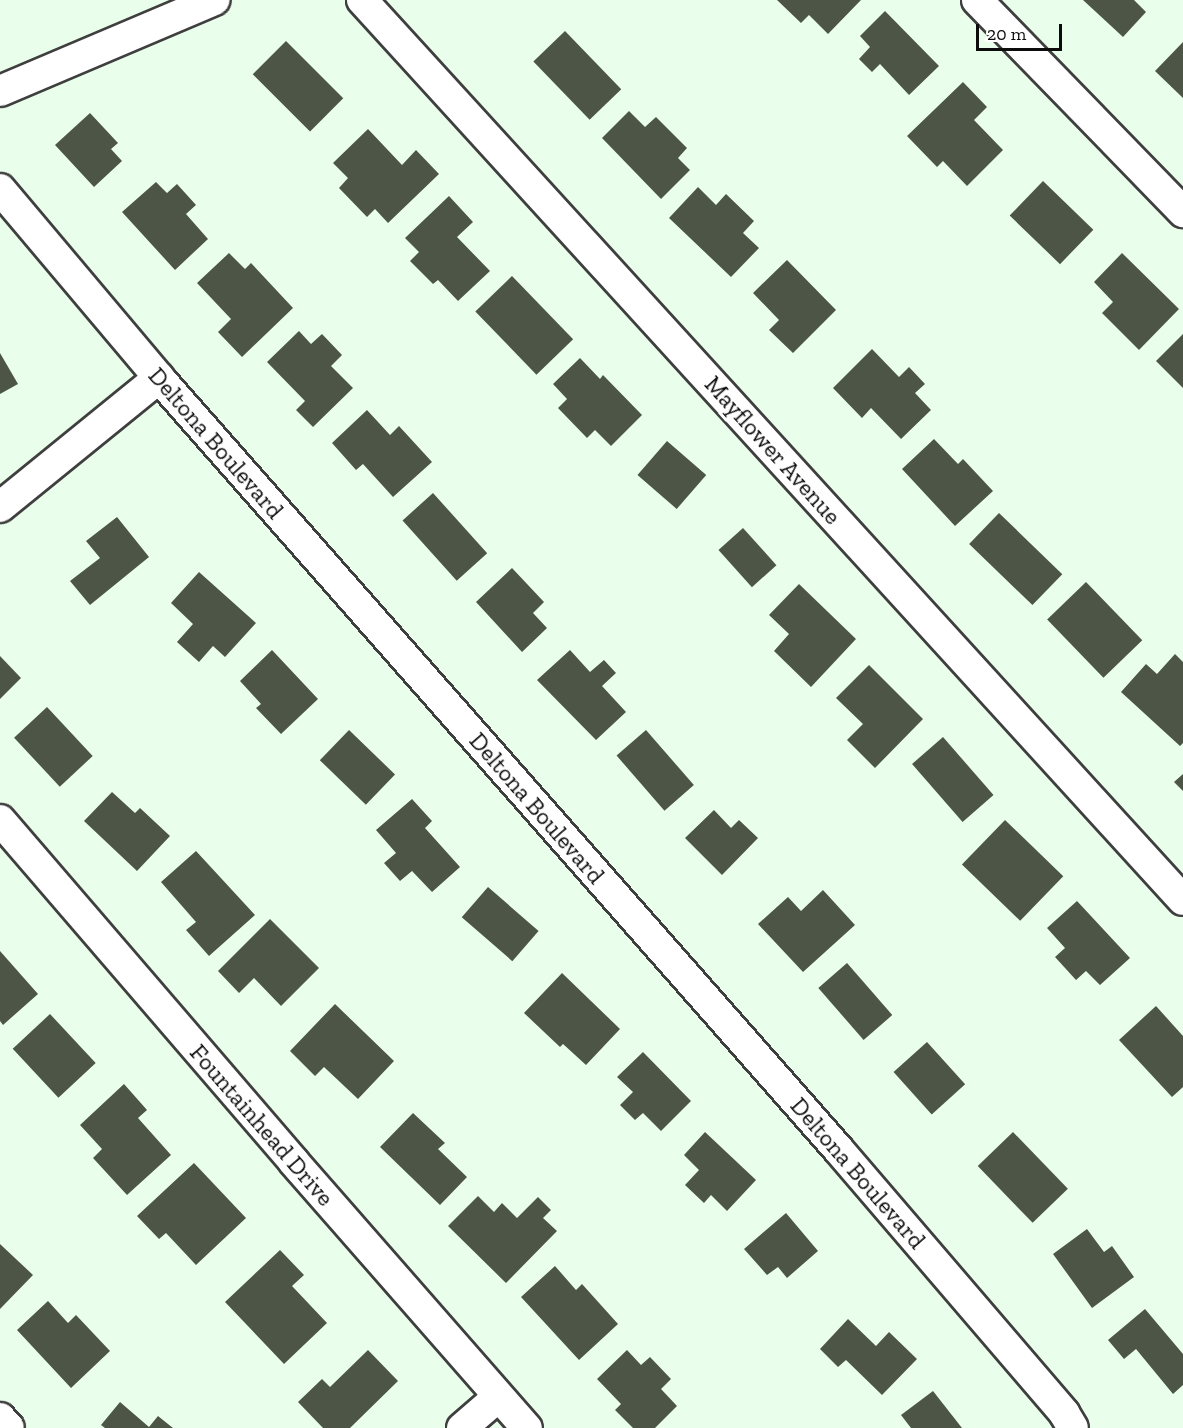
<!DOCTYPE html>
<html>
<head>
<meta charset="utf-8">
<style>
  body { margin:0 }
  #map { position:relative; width:1183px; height:1428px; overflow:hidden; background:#eaffeb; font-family:"Zilla Slab",serif }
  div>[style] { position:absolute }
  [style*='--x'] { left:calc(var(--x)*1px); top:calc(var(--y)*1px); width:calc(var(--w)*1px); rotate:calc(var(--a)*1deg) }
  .building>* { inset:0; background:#4d5547; transform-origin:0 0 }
  .roads { filter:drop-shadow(2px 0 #3f3f3f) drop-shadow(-2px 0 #3f3f3f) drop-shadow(0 2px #3f3f3f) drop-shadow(0 -2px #3f3f3f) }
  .minor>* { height:30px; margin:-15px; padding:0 15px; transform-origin:15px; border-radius:15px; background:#fff }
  span { translate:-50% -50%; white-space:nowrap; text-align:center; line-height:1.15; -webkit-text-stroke:6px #fff; paint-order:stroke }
  .street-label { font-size:24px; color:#0c0c0c }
  .scale { position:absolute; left:976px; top:24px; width:86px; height:27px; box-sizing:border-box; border:3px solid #0c0c0c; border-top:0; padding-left:8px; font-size:18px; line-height:21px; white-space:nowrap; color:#0c0c0c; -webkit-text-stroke:4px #fff; paint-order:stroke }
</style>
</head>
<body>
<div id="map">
  <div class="building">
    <div style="clip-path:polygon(777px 0,861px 0,828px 34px,809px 15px,801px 23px)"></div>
    <div style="clip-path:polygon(1083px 0,1134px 0,1146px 12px,1123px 37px)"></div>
    <div style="clip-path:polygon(885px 11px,939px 66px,909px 95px,880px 64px,872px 72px,859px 59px,870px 47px,860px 36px)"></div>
    <div style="left:565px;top:31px;width:81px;height:44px;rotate:46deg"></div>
    <div style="left:286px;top:41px;width:81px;height:47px;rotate:45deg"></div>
    <div style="clip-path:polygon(1183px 42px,1183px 98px,1155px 71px)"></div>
    <div style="clip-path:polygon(963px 82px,987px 107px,974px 120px,1003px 150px,967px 186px,943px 161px,937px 167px,907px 136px)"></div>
    <div style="clip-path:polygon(629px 111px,645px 127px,656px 117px,687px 148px,678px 158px,690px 170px,661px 199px,602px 138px)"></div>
    <div style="clip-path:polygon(90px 113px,118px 143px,111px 149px,122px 161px,94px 187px,55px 145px)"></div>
    <div style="clip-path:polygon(368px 129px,402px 165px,416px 150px,439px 174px,388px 223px,375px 209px,367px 217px,339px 188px,348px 178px,333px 163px)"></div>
    <div style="left:1043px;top:181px;width:70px;height:48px;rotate:44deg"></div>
    <div style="clip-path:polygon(156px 182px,167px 193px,177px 184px,196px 205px,186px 214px,208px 239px,175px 270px,122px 212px)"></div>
    <div style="clip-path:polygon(698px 187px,716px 205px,726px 194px,754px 221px,743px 233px,759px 248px,731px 277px,669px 218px)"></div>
    <div style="clip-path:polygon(449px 196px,473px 222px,457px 237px,490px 271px,458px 301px,438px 280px,433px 284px,410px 261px,419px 252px,405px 238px)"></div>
    <div style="clip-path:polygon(229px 253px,245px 269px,251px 263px,293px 308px,242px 357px,218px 332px,231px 319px,197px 283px)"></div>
    <div style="clip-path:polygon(1122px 253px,1179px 309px,1139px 350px,1102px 313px,1113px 302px,1094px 282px)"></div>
    <div style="clip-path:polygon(787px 260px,836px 310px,793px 353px,769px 330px,779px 320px,753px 293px)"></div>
    <div style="left:512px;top:276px;width:88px;height:51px;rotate:46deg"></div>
    <div style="clip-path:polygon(299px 331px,311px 344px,322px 334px,342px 355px,331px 366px,353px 388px,313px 427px,296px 410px,305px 401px,267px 362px)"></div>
    <div style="clip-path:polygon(1183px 334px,1183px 388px,1156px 361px)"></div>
    <div style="clip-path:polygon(872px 349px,899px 377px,909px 367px,925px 384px,915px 393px,931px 410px,901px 439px,871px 408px,862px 418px,833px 388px)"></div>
    <div style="clip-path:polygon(0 353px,18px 384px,0 394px)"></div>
    <div style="clip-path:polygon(580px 358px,600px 379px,603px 375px,642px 415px,611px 446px,595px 430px,587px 438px,558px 408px,567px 399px,553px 384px)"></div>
    <div style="clip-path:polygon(367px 410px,390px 435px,399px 426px,432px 462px,393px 497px,363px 464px,356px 470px,332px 443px)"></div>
    <div style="clip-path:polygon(934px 439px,958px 464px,963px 459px,993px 491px,955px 526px,902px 469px)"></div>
    <div style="left:667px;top:441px;width:52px;height:45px;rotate:41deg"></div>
    <div style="left:433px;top:493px;width:81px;height:41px;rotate:48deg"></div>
    <div style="left:999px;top:513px;width:88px;height:43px;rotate:44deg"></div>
    <div style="clip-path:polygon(117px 517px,149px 557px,90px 605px,70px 581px,100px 558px,86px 541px)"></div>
    <div style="left:743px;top:528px;width:50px;height:33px;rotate:48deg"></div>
    <div style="clip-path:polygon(512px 568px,544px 602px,533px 613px,547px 628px,522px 652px,476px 602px)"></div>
    <div style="clip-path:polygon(199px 572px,256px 623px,225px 657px,213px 646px,199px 662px,177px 642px,193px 624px,171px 603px)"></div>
    <div style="left:1086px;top:582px;width:81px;height:54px;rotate:46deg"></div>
    <div style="clip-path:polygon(799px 584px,856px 639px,811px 687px,774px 651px,789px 634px,769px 615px)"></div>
    <div style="clip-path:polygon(272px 650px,318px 699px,281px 734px,256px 708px,261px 704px,240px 681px)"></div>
    <div style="clip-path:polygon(570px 650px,590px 672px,604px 660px,616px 673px,602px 686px,626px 712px,596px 740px,537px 680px)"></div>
    <div style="clip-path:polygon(1175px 654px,1183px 662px,1183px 743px,1180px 746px,1121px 692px,1146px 664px,1157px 674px)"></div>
    <div style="clip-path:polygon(0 656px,21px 678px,0 699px)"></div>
    <div style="clip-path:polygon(869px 665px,923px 719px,875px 768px,847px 740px,863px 724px,836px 698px)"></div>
    <div style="left:47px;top:707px;width:67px;height:45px;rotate:47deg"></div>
    <div style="left:349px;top:730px;width:64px;height:42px;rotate:44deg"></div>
    <div style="left:646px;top:730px;width:73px;height:39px;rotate:49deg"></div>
    <div style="left:943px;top:737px;width:77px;height:41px;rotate:49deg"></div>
    <div style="clip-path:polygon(1183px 774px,1183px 791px,1174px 782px)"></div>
    <div style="clip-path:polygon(112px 792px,135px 813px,140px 808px,170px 836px,137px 871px,84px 821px)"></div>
    <div style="clip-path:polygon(412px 799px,432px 821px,425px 828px,460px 867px,432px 892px,412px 871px,400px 881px,384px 863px,396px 853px,376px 830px)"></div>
    <div style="clip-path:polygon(714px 810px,731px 828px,739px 820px,758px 838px,722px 875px,685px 838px)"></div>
    <div style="left:1005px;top:820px;width:81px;height:62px;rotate:44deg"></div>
    <div style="clip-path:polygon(196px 851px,255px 915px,209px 956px,186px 930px,196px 922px,161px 882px)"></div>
    <div style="left:488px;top:887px;width:67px;height:40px;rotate:41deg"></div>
    <div style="clip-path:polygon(823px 890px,855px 925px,803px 972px,758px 924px,788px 897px,801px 911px)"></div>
    <div style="clip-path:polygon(1077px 901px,1130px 958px,1100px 985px,1086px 971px,1076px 980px,1055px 957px,1065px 948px,1047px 928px)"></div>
    <div style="clip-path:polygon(270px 919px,319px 968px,281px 1006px,254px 978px,239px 993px,218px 971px)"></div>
    <div style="clip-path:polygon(0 951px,38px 994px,3px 1025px,0 1021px)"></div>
    <div style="left:847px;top:963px;width:69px;height:38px;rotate:49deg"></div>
    <div style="clip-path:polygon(562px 973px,620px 1029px,586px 1065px,563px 1044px,560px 1047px,524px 1013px)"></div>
    <div style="clip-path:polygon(335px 1004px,394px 1061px,358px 1099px,324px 1067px,315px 1076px,290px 1051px)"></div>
    <div style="clip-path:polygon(1156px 1006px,1183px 1036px,1183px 1087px,1172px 1097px,1119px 1040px)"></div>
    <div style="left:50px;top:1014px;width:67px;height:51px;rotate:47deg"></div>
    <div style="left:927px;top:1042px;width:57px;height:45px;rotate:48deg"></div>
    <div style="clip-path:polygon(643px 1052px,691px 1101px,661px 1131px,643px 1113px,635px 1120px,620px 1105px,633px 1092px,617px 1077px)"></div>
    <div style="clip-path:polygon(124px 1084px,147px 1110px,138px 1118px,171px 1155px,127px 1195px,93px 1158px,102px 1149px,80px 1125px)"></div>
    <div style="clip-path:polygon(413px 1113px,445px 1143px,438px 1149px,467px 1177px,440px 1205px,380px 1147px)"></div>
    <div style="clip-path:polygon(705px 1132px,756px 1180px,727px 1211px,711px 1195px,704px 1203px,685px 1185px,699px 1170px,684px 1155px)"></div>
    <div style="left:1013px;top:1132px;width:79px;height:49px;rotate:46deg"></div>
    <div style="clip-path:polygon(194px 1163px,246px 1218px,196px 1265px,166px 1233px,159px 1239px,137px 1216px)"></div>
    <div style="clip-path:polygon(478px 1196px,494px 1212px,502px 1203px,517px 1218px,538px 1197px,551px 1210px,543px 1218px,557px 1231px,506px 1283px,448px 1226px)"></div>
    <div style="clip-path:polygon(786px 1213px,818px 1251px,787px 1278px,778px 1267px,767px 1275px,744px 1249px)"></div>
    <div style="clip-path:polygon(1087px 1229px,1104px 1252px,1112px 1246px,1134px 1277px,1092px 1308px,1053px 1254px)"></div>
    <div style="clip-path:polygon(0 1244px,33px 1275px,0 1309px)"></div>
    <div style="clip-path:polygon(280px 1250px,304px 1275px,292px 1286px,327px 1323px,284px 1364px,225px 1302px)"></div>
    <div style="clip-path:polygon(555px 1266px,576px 1290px,582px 1284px,618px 1324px,579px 1360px,521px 1297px)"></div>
    <div style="clip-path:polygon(48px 1301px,68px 1323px,76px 1315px,110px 1351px,71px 1388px,17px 1330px)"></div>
    <div style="clip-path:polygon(1145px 1309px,1183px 1354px,1183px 1385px,1173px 1394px,1136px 1349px,1124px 1359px,1108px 1340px)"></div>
    <div style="clip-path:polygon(848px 1319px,876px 1346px,889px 1332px,917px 1359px,882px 1395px,846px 1360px,838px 1367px,820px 1349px)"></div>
    <div style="clip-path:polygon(368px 1350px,398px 1381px,350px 1428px,323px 1428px,298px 1402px,322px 1379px,330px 1387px)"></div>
    <div style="clip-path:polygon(627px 1350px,641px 1365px,650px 1357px,671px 1379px,661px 1389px,677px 1406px,655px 1428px,633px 1428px,615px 1410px,621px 1404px,597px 1379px)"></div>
    <div style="clip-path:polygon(933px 1391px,962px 1428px,911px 1428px,901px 1415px)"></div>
    <div style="clip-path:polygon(120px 1402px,149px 1427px,158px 1416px,173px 1428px,105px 1428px,101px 1425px)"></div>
  </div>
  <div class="roads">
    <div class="minor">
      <div style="--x:362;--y:0;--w:1218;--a:47.63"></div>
      <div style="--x:977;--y:0;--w:296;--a:45.8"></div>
      <div style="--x:0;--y:91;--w:233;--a:-23"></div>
      <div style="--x:0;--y:189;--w:247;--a:49.9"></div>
      <div style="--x:159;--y:378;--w:1027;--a:48.63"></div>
      <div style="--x:838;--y:1149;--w:348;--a:49.4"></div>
      <div style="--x:1064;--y:1413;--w:17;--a:59"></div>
      <div style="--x:0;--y:507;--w:205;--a:-39.1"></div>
      <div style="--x:0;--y:820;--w:450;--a:49.3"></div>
      <div style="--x:293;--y:1161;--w:355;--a:48.8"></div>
      <div style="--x:0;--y:1418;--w:13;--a:48"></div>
      <div style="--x:462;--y:1428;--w:48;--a:-40.7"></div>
    </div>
  </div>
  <div class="street-label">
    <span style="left:216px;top:443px;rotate:49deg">Deltona Boulevard</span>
    <span style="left:773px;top:450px;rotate:48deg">Mayflower Avenue</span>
    <span style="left:537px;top:808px;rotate:49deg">Deltona Boulevard</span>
    <span style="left:262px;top:1125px;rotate:49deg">Fountainhead Drive</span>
    <span style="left:858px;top:1173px;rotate:49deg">Deltona Boulevard</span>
  </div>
  <div class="scale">20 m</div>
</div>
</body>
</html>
